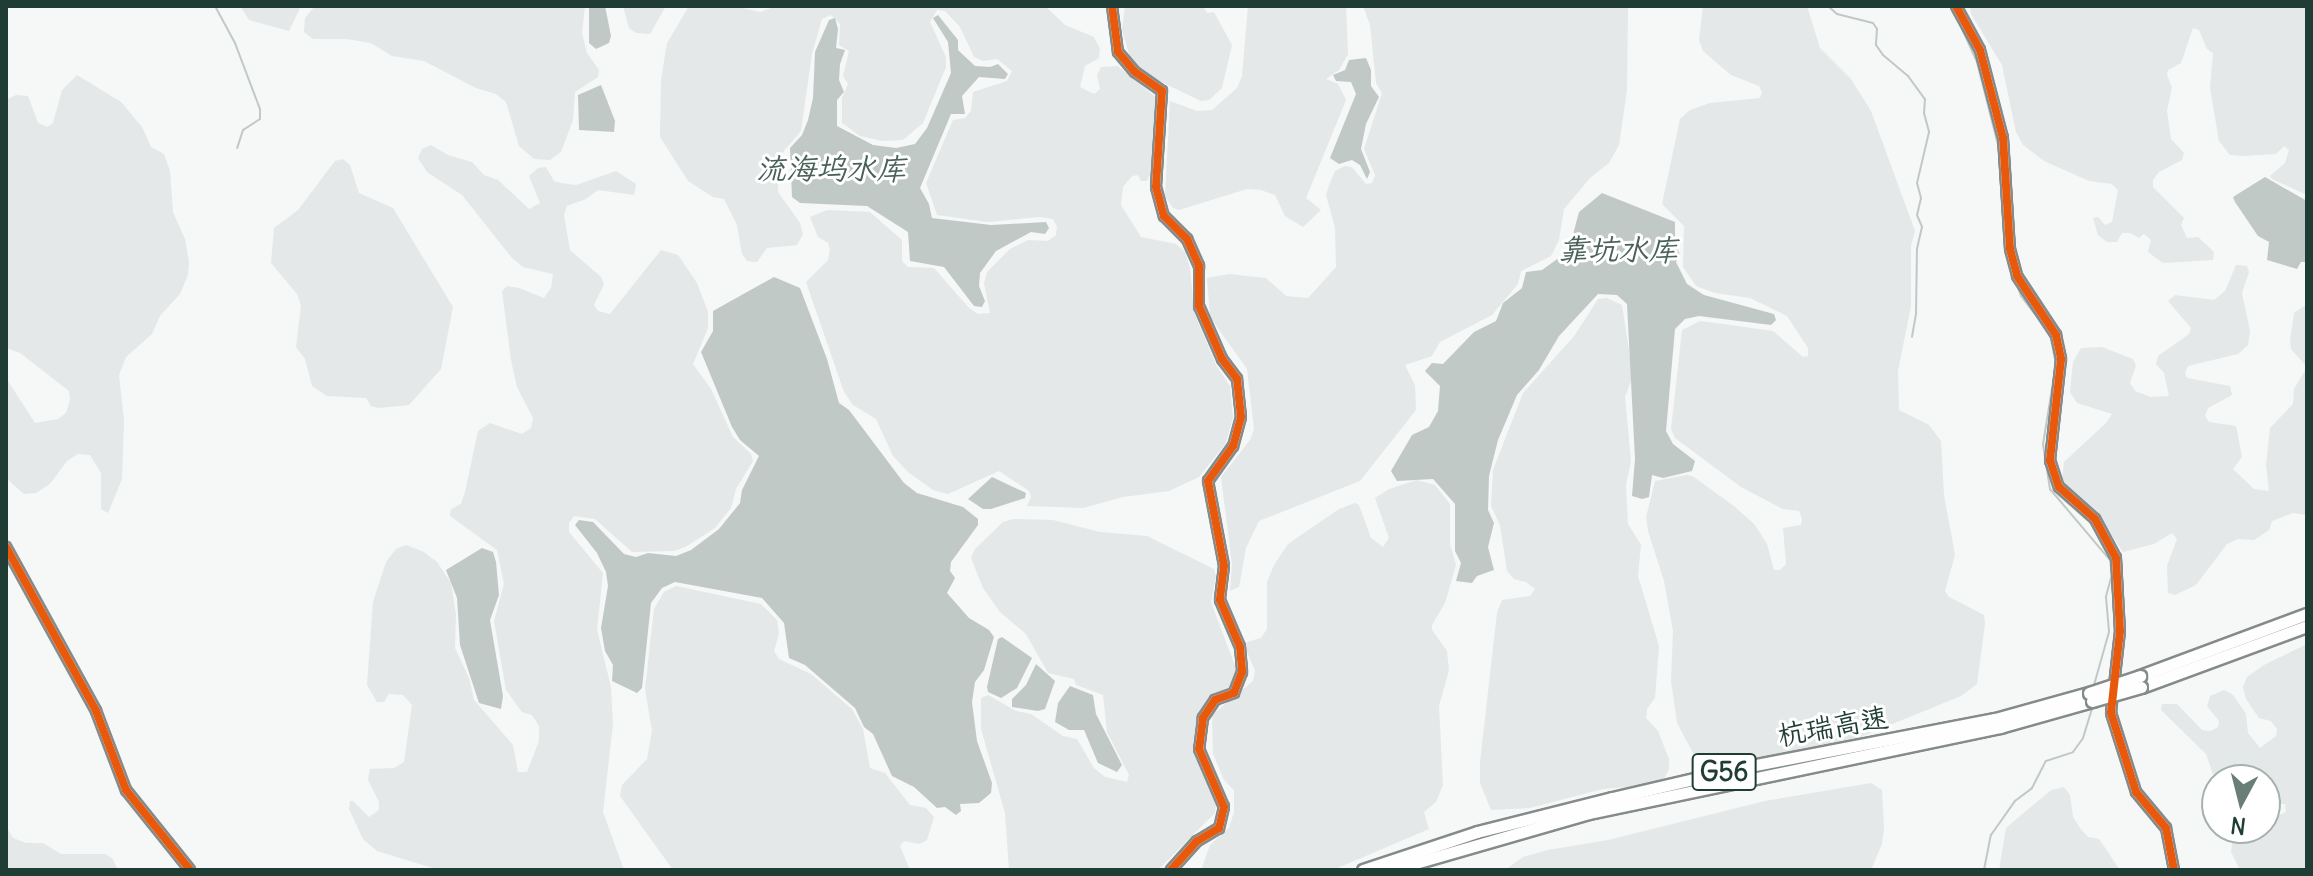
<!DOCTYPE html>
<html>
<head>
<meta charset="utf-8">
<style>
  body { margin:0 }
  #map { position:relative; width:2313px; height:876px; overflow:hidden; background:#f6f7f7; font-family:Delius,"LXGW WenKai TC",sans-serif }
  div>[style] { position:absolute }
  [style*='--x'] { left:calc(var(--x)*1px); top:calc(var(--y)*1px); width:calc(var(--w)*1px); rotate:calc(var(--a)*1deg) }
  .built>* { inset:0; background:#e5e8e8 }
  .green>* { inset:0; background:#e4e8e8 }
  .water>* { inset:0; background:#c1c9c6 }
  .stream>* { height:2px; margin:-1px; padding:0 1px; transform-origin:1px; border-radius:1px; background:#c1c9c6 }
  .roads { filter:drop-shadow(2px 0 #858b8a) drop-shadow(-2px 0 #858b8a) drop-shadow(0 2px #858b8a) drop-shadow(0 -2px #858b8a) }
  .minor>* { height:8px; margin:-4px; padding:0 4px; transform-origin:4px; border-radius:4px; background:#fefefe }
  .highway>* { height:11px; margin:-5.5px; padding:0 5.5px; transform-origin:5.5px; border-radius:5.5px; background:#fefefe }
  .bridges { filter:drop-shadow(2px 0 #858b8a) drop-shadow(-2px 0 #858b8a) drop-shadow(0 2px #858b8a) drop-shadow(0 -2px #858b8a) }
  .highway-bridge>* { height:11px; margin:-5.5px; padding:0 5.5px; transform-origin:5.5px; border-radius:5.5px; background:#fefefe }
  .cycleway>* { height:8px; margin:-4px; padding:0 4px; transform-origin:4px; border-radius:4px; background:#e8590c }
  span { translate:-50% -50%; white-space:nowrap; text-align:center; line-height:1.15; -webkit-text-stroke:6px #fff; paint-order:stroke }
  .shield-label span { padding:2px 6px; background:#fff; border:2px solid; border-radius:6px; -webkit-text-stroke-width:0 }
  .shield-label { font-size:26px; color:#1f3d34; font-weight:700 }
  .street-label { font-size:28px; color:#1f3d34 }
  .water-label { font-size:30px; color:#49615a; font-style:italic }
  .frame { position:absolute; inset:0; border:8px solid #1f3d34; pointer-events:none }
  .north { position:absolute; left:2201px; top:764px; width:80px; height:80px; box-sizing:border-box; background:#fff; border:2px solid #a5b1ae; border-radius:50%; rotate:187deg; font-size:22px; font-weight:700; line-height:32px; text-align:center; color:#1f3d34 }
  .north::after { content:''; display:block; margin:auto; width:28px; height:36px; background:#6a7e78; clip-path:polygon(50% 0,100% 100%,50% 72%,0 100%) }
</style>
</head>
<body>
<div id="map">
  <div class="built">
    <div style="clip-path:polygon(240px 6px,301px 6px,289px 31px,249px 20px)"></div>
  </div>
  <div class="green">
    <div style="clip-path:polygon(315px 6px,585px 6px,582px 33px,587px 53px,599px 70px,598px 77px,575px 92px,573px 120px,561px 152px,550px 160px,534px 159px,519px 146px,506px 102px,496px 94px,476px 88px,424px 61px,392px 56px,371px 43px,347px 39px,313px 39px,304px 32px,305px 18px)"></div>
    <div style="clip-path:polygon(623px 6px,666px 6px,650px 34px,636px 33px,629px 28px)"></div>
    <div style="clip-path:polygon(689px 6px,734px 6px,760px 12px,777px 6px,1045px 6px,1065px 25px,1094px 37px,1100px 49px,1099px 58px,1085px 66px,1080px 87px,1094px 94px,1100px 89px,1097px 75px,1101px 67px,1118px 66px,1159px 100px,1151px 172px,1147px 181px,1141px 181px,1138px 175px,1132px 176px,1123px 187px,1121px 205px,1141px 237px,1176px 244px,1185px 252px,1190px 268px,1194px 312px,1216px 365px,1230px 386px,1233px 417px,1226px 443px,1199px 477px,1169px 491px,1123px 497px,1083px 508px,1027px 506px,1031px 497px,1029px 491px,999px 471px,948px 494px,933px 490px,908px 472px,893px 456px,876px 419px,853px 405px,844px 392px,806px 282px,828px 260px,830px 250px,828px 243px,818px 237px,810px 217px,827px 210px,870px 212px,902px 240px,902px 261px,908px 267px,934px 268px,969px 308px,978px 314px,990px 313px,984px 283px,987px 272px,1010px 249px,1028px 240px,1048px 241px,1056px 235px,1057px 227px,1053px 219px,1039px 217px,988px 222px,937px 215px,926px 183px,953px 120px,965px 118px,971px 111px,973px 92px,1007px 81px,1012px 71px,997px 59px,983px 61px,974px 57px,960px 27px,945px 11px,937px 10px,930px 22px,946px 57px,946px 67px,923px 123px,903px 140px,882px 141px,860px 136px,842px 123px,842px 98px,848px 84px,843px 76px,849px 51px,839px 45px,840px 24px,831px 15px,822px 19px,812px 54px,801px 131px,782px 153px,779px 164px,778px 192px,800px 223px,803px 234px,797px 245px,767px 248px,757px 262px,747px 261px,742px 254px,737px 225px,724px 199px,713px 197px,688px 181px,660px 137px,661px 80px,667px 43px)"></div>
    <div style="clip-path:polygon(1125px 6px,1203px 6px,1207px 13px,1214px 12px,1232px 45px,1222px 88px,1209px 100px,1201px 101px,1149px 76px,1131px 61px,1122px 30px)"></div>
    <div style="clip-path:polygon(1248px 6px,1346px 6px,1348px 54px,1339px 70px,1326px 79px,1338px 84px,1346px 100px,1306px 198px,1321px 210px,1303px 227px,1285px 216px,1275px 195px,1261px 190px,1247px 189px,1179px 210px,1173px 208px,1165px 196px,1170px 101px,1197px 111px,1212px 110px,1237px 88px,1242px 76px)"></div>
    <div style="clip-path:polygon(1363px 6px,1628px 6px,1627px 90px,1619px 145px,1609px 163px,1590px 178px,1564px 209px,1559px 240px,1551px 256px,1521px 271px,1518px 284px,1492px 315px,1440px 342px,1432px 356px,1405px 365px,1415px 385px,1416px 410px,1360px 481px,1259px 521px,1246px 548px,1239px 587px,1230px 591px,1232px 565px,1221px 477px,1250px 440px,1254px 429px,1247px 369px,1210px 317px,1207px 278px,1229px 274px,1266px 278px,1286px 296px,1308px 298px,1336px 267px,1335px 228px,1326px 195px,1329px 185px,1335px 171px,1345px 166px,1352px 167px,1366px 184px,1372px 183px,1375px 175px,1364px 149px,1382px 93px,1376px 83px,1370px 25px)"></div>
    <div style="clip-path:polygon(1703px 6px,1807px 6px,1820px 48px,1851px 79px,1871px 111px,1915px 231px,1911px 246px,1911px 306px,1898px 371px,1899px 410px,1929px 425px,1941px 441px,1944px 495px,1955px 555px,1945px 591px,1949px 597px,1984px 615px,1985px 624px,1977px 684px,1961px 696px,1853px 740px,1791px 754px,1714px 764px,1704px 762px,1694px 755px,1677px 723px,1671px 681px,1673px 631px,1664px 581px,1648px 531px,1646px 517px,1655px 481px,1687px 475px,1694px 477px,1735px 507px,1755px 525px,1767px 544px,1774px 570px,1780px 570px,1786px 564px,1783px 528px,1801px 525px,1802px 519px,1799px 511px,1783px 509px,1741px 487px,1675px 438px,1671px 429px,1682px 330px,1700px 321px,1723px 324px,1773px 331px,1803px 357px,1808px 356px,1808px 348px,1787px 316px,1750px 298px,1715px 293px,1696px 286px,1683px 267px,1684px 226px,1662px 204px,1680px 119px,1690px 110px,1710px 103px,1760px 98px,1762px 92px,1759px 86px,1731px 75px,1703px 51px,1699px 40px)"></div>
    <div style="clip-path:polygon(1970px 6px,2307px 6px,2307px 195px,2272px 179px,2270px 176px,2285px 163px,2289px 150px,2284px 146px,2276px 154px,2243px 156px,2230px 155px,2219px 141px,2210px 88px,2213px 53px,2207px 49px,2199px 30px,2193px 28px,2181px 63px,2168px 70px,2167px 75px,2172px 87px,2167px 111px,2171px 139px,2184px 153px,2182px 160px,2159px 172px,2153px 180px,2153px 187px,2184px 218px,2181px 225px,2187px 238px,2198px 237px,2214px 252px,2213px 260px,2163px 263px,2148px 252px,2151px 240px,2144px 234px,2139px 238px,2130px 233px,2122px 233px,2117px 242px,2107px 242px,2098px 235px,2093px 218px,2098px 217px,2105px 225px,2112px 222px,2118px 190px,2112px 184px,2089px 181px,2044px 161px,2023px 145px,2016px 132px,2002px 65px,1971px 14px)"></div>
    <div style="clip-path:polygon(77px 75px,121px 102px,142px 127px,151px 147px,164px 154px,170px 171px,173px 212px,185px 239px,189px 262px,188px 275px,180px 294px,160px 316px,152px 334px,126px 357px,119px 375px,124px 421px,122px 479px,108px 513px,101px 509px,101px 473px,90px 455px,78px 454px,67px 461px,50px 484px,36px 493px,24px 494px,6px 478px,6px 378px,35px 423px,58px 419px,66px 413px,70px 400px,69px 391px,20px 353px,6px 348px,6px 100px,16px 95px,28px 96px,38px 123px,47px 127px,53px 123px,62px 90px)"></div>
    <div style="clip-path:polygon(431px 145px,448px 155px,472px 162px,484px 175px,498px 180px,529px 209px,540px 203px,529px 176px,538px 168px,546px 167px,554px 181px,561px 183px,576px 185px,616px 171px,636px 184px,634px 195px,598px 190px,586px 199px,567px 206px,564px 215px,570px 250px,601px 277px,604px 284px,594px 305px,598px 311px,610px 314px,661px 250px,678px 255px,697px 283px,708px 312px,708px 328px,693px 364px,711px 389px,733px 437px,751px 454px,753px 461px,736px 489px,731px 508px,715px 528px,687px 546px,674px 551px,632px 552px,595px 519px,574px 516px,569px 523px,569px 532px,603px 573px,597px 630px,611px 687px,613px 724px,603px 812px,624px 870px,439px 870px,377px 851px,363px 839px,349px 809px,350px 801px,353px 801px,369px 817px,379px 810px,379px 802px,368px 780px,370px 769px,394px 768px,404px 762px,412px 705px,403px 695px,389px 694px,384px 702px,377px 702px,367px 685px,373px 602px,386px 562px,396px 549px,406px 545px,424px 552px,437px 562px,451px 583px,456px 615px,455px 648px,469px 678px,474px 700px,513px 745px,518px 772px,527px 772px,539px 741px,539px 726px,532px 715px,522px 712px,506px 690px,494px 621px,504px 584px,497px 550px,450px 516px,451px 509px,461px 504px,465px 492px,478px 431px,490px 423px,522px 434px,531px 428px,533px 418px,517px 387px,511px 360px,502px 291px,507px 286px,519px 288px,544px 298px,551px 288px,553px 274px,523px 267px,512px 258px,462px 195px,427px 172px,418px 158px,422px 149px)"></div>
    <div style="clip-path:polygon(343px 159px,350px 165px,359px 193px,393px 208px,453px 307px,441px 369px,409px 405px,378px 408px,371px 406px,366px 398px,327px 396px,312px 386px,305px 359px,296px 347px,301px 306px,297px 294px,271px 263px,274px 228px,298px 210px,335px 161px)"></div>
    <div style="clip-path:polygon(2236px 265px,2247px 266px,2249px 272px,2242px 293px,2250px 331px,2248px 345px,2238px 354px,2188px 366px,2185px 373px,2187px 378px,2230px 386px,2232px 395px,2208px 408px,2205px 416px,2209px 422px,2236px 426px,2242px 457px,2233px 469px,2254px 489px,2269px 491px,2266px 465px,2270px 428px,2293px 404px,2294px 389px,2307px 367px,2291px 349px,2290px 340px,2294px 313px,2307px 304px,2307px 515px,2293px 513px,2272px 521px,2269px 530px,2254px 540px,2238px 539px,2227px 544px,2196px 585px,2175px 595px,2168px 593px,2167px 566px,2177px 539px,2172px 533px,2154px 544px,2123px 552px,2098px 515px,2070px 492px,2062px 480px,2064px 462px,2106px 423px,2112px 414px,2077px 403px,2070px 392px,2073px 362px,2081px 348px,2102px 347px,2133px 359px,2136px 366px,2130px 383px,2135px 391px,2151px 397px,2169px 396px,2164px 373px,2156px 364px,2158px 356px,2189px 334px,2191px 328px,2168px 301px,2175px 295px,2214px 300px,2225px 291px)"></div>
    <div style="clip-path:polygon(1607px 298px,1622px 305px,1633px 376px,1625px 397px,1631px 461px,1626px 485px,1628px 524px,1641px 545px,1638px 576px,1659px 646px,1655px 698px,1647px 709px,1646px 718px,1658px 731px,1669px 759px,1669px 769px,1664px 779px,1639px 786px,1603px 789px,1530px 808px,1491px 810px,1480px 783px,1480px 762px,1497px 613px,1502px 600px,1530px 596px,1535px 589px,1526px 582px,1514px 579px,1507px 571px,1500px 525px,1491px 506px,1493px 470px,1523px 393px,1575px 335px,1598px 299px)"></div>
    <div style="clip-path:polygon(1417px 480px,1435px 485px,1450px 504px,1450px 544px,1456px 565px,1445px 603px,1432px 625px,1432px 630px,1447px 651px,1449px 670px,1439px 706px,1443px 785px,1436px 802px,1424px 812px,1429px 829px,1333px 870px,1201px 870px,1210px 845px,1229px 828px,1234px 812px,1234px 790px,1224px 780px,1213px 754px,1212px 715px,1253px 681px,1255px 671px,1246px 649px,1247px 642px,1261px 638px,1267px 629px,1267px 582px,1274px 565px,1288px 544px,1339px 509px,1355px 503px,1359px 505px,1371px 538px,1383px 547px,1389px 538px,1375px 498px,1389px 489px)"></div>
    <div style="clip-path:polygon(1014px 519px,1053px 520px,1100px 532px,1147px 536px,1214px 569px,1216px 576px,1211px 602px,1237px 671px,1230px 687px,1213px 697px,1197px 718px,1192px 750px,1216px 805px,1215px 813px,1158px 870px,1009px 870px,1005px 813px,981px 729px,981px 698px,988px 695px,1016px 711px,1031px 714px,1063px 736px,1077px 739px,1094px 768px,1105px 777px,1127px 782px,1129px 775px,1107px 732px,1103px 695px,1076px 685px,1074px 679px,1048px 673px,1026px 634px,1000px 612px,983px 588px,971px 558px,975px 549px,1003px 522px)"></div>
    <div style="clip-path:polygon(676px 586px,761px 604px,777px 620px,779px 634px,774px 651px,779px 659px,811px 674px,852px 709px,863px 729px,870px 768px,885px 773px,910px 805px,926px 808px,934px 817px,927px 840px,920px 844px,904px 841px,900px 846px,910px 870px,673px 870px,620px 796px,622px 785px,647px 759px,652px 731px,645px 689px,654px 609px,664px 592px)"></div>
    <div style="clip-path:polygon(2307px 644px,2307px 870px,2240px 870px,2231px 852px,2234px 828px,2265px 828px,2265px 822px,2286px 812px,2285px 804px,2265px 804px,2265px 780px,2217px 780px,2217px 786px,2206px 754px,2161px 710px,2162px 704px,2177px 704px,2202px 730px,2211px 731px,2218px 727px,2219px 721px,2207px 706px,2210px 696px,2224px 690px,2233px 695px,2246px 714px,2248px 733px,2260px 748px,2276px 736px,2277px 729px,2271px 721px,2259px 718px,2246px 699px,2243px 687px,2247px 677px,2264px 665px)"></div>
    <div style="clip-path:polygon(1871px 783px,1882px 790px,1884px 828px,1882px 844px,1871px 870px,1505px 870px,1523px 857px,1548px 850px,1608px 840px,1765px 801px)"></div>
    <div style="clip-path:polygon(2064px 787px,2070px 795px,2073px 817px,2080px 828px,2088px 837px,2099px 839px,2120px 870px,1999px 870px,2006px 828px,2051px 790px)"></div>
    <div style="clip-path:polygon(6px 826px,13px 838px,26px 843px,43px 843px,61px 854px,105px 854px,112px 858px,118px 870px,6px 870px)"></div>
  </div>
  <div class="water">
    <div style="clip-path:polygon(589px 6px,605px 6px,611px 36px,609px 43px,596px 49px,589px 43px)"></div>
    <div style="clip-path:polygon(938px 15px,958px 40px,958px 50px,975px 66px,990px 67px,998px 64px,1008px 74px,1005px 79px,979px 77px,962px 96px,965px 114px,951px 114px,920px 188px,929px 204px,932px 218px,991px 225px,1046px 222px,1049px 228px,1045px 234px,1031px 232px,996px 251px,980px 273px,979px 286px,985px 301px,982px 307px,974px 306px,944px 267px,910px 261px,908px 232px,867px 206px,800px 203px,792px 197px,790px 148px,802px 135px,808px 120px,813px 98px,815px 52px,829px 20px,835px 18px,838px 29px,836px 48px,845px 50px,840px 64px,839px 80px,844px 92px,837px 100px,837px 126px,873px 145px,896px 148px,915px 144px,927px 128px,951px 73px,948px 42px,933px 18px)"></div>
    <div style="clip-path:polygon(1366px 58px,1371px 70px,1371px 86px,1379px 97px,1366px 124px,1361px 149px,1370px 172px,1367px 179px,1360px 165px,1352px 160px,1339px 164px,1330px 158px,1356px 94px,1351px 82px,1336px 81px,1333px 75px,1345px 70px,1349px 60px)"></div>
    <div style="clip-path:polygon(601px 85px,615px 121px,614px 132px,579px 130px,578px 95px)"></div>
    <div style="clip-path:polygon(2265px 177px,2307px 201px,2307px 262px,2301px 262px,2297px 269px,2267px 260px,2269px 242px,2258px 236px,2235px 202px,2233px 197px)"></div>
    <div style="clip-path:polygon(1602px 193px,1675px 222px,1675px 243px,1680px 255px,1676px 262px,1687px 284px,1704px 295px,1774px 314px,1776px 320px,1771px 325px,1699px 316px,1685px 319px,1675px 329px,1666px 431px,1673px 444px,1695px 461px,1692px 471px,1663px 478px,1652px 475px,1649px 497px,1642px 499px,1632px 496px,1635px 459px,1627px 304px,1617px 295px,1598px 294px,1559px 336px,1539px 370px,1517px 395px,1498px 440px,1489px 476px,1488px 510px,1494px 523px,1488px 547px,1494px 570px,1477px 576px,1472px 583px,1456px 581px,1461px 563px,1455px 551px,1455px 504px,1433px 479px,1397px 481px,1391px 471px,1412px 435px,1429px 427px,1438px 411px,1440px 386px,1425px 371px,1432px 363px,1443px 364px,1474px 332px,1496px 321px,1503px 303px,1522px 288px,1526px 272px,1542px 270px,1560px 257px,1571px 242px,1579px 212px)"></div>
    <div style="clip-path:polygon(774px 277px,800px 288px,827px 359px,839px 403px,849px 410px,904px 483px,917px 493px,963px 507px,978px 519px,978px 525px,951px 562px,950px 571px,955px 578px,947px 593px,969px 618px,989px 630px,994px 637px,984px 670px,975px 682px,972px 702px,977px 741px,992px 783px,991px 793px,979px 803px,960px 804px,961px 811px,956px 815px,945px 807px,937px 808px,914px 787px,892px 776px,873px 734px,864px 727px,855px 708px,805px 665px,789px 658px,784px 623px,762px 598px,675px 582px,662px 588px,651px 603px,642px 688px,637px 693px,612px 681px,613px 665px,605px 651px,601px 628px,608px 586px,606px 572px,597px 553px,575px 525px,579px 520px,593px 522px,624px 554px,636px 557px,648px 553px,676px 556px,691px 550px,719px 529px,740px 503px,742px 490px,759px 456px,740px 440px,732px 427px,701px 352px,713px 331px,713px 311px)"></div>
    <div style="clip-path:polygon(992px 477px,1026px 493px,1025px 498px,991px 509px,983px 509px,968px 499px)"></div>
    <div style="clip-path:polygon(482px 548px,493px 552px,496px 562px,499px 595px,490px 620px,503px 696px,501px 709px,479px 703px,460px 645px,457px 598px,446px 570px)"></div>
    <div style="clip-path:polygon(1002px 637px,1032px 658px,1017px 688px,1001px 698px,988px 692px,987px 687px,998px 639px)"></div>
    <div style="clip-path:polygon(1036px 664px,1055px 681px,1045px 709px,1038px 711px,1012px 707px,1012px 699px,1026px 685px)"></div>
    <div style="clip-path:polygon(1070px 686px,1093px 695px,1096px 714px,1122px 765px,1117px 772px,1098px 763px,1084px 730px,1069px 730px,1055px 722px,1058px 703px)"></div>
  </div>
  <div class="stream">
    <div style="--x:215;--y:6;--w:42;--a:61.6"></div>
    <div style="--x:235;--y:43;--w:71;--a:69.3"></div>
    <div style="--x:260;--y:109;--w:10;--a:90"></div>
    <div style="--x:260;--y:119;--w:20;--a:147"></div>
    <div style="--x:243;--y:130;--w:19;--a:108"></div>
    <div style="--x:1828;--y:6;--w:12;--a:42"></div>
    <div style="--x:1837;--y:14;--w:37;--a:14"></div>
    <div style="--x:1873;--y:23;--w:7;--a:56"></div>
    <div style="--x:1877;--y:29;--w:16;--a:94"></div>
    <div style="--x:1876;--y:45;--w:12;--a:55"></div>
    <div style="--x:1883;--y:55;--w:33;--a:40"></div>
    <div style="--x:1908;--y:76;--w:29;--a:54"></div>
    <div style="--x:1925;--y:99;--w:14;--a:94"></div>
    <div style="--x:1924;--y:113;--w:20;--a:75"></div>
    <div style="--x:1929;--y:132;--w:52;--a:103.2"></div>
    <div style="--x:1917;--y:183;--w:16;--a:75"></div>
    <div style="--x:1921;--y:198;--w:17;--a:103"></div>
    <div style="--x:1917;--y:215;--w:13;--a:67"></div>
    <div style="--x:1922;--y:227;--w:23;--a:103"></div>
    <div style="--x:1917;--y:249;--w:65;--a:90.9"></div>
    <div style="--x:1916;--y:314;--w:23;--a:100"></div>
    <div style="--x:1953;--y:9;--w:58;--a:65.6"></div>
    <div style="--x:1977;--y:62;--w:90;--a:75.8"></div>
    <div style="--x:1999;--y:149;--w:45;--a:84.9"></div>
    <div style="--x:2008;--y:256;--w:42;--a:72"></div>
    <div style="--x:2021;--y:296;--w:48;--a:52.7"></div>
    <div style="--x:2050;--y:334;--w:31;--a:79"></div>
    <div style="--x:2056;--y:364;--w:81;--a:99.2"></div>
    <div style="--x:2043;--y:444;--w:46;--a:81.2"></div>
    <div style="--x:2050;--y:489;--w:93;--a:49.8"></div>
    <div style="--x:2110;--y:560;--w:14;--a:82"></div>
    <div style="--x:2112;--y:574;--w:24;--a:105"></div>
    <div style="--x:2106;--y:597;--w:35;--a:85"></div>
    <div style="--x:2109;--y:632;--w:55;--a:105.8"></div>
    <div style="--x:1984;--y:870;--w:36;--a:-79"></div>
    <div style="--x:1991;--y:835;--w:42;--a:-54.8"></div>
    <div style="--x:2015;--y:801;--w:21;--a:-37"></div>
    <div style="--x:2032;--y:788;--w:30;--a:-63"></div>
    <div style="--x:2046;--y:761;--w:28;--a:-18"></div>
    <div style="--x:2073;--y:752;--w:17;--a:-54"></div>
    <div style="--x:2083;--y:738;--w:31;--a:-73"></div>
  </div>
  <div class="roads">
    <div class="minor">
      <div style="--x:1112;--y:6;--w:46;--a:82.6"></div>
      <div style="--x:1118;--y:52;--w:26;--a:50"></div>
      <div style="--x:1135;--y:72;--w:33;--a:35"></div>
      <div style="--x:1162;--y:91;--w:96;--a:93.6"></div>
      <div style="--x:1156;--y:187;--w:30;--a:75"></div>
      <div style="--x:1164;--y:216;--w:33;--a:45"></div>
      <div style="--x:1187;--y:239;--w:30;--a:66"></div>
      <div style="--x:1199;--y:266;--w:40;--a:90"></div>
      <div style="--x:1199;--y:306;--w:58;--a:66.5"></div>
      <div style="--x:1222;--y:359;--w:25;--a:53"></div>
      <div style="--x:1237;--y:379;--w:38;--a:84"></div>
      <div style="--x:1241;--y:417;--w:30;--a:105"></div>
      <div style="--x:1233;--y:446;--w:43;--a:125.5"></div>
      <div style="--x:1208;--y:481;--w:86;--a:79.3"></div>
      <div style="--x:1224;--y:566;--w:34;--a:97"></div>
      <div style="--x:1220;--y:600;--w:51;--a:66.9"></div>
      <div style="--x:1240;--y:647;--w:25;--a:85"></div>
      <div style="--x:1242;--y:672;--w:22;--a:111"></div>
      <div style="--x:1234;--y:693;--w:20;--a:160"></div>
      <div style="--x:1215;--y:700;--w:22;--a:124"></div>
      <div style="--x:1203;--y:718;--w:31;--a:97"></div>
      <div style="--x:1199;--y:749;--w:63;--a:66.7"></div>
      <div style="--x:1224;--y:807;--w:22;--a:103"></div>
      <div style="--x:1219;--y:828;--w:26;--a:149"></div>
      <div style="--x:1197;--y:841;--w:39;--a:132"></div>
      <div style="--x:1956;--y:6;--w:50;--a:61.4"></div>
      <div style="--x:1980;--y:50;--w:91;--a:75.4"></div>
      <div style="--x:2003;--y:138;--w:111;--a:86.4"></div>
      <div style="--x:2010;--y:249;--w:28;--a:75"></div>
      <div style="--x:2017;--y:276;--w:71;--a:56.5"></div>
      <div style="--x:2056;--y:335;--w:25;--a:78"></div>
      <div style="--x:2061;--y:359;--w:102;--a:96.2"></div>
      <div style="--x:2050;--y:460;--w:28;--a:72"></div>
      <div style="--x:2059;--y:487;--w:48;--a:41.6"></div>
      <div style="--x:2095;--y:519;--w:44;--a:61.7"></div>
      <div style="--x:2116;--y:558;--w:73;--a:86.9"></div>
      <div style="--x:2120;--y:631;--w:82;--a:96.3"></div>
      <div style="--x:2111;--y:713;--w:83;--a:72.4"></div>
      <div style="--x:2136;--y:792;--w:47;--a:50.2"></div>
      <div style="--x:2166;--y:828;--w:43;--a:79.2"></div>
      <div style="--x:6;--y:547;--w:187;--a:61.2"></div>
      <div style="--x:96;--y:711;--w:85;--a:69.2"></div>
      <div style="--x:126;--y:790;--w:102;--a:51.3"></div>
    </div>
    <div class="highway">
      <div style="--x:2140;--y:676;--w:178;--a:-20.4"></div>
      <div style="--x:2141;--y:687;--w:177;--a:-20.2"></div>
      <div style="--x:1363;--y:870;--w:120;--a:-18.4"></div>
      <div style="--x:1477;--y:832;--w:139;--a:-14.1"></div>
      <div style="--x:1612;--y:798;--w:142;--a:-13.1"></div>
      <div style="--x:1750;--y:766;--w:249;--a:-10.9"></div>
      <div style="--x:1995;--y:719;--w:98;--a:-15.5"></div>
      <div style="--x:1391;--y:870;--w:206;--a:-16.1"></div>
      <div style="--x:1589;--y:813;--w:420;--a:-11.8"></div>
      <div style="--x:2000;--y:727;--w:96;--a:-15.8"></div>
    </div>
  </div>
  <div class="bridges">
    <div class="highway-bridge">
      <div style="--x:2089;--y:693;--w:54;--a:-18.4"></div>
      <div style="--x:2092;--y:701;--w:51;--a:-15.9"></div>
    </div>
  </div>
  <div class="cycleway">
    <div style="--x:1112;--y:6;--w:46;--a:82.6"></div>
    <div style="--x:1118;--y:52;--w:26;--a:50"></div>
    <div style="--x:1135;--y:72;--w:33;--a:35"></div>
    <div style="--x:1162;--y:91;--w:96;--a:93.6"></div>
    <div style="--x:1156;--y:187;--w:30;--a:75"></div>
    <div style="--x:1164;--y:216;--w:33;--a:45"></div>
    <div style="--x:1187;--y:239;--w:30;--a:66"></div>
    <div style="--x:1199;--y:266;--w:40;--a:90"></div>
    <div style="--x:1199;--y:306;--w:58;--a:66.5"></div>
    <div style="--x:1222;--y:359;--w:25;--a:53"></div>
    <div style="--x:1237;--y:379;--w:38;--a:84"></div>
    <div style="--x:1241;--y:417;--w:30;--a:105"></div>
    <div style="--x:1233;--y:446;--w:43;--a:125.5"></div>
    <div style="--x:1208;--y:481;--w:86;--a:79.3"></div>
    <div style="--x:1224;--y:566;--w:34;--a:97"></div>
    <div style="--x:1220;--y:600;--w:51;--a:66.9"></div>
    <div style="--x:1240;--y:647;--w:25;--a:85"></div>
    <div style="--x:1242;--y:672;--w:22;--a:111"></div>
    <div style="--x:1234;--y:693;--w:20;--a:160"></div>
    <div style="--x:1215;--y:700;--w:22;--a:124"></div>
    <div style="--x:1203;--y:718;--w:31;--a:97"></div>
    <div style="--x:1199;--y:749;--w:63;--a:66.7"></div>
    <div style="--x:1224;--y:807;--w:22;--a:103"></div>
    <div style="--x:1219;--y:828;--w:26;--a:149"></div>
    <div style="--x:1197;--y:841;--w:39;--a:132"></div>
    <div style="--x:1956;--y:6;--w:50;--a:61.4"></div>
    <div style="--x:1980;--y:50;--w:91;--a:75.4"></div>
    <div style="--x:2003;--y:138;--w:111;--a:86.4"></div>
    <div style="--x:2010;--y:249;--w:28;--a:75"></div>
    <div style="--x:2017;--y:276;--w:71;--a:56.5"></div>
    <div style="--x:2056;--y:335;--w:25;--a:78"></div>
    <div style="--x:2061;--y:359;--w:102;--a:96.2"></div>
    <div style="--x:2050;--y:460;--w:28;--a:72"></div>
    <div style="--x:2059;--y:487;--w:48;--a:41.6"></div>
    <div style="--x:2095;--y:519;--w:44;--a:61.7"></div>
    <div style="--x:2116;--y:558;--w:73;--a:86.9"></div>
    <div style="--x:2120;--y:631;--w:82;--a:96.3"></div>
    <div style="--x:2111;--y:713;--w:83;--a:72.4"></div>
    <div style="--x:2136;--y:792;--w:47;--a:50.2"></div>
    <div style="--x:2166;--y:828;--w:43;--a:79.2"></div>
    <div style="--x:6;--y:547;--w:187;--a:61.2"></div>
    <div style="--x:96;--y:711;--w:85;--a:69.2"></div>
    <div style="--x:126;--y:790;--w:102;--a:51.3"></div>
  </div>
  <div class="shield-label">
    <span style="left:1724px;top:772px">G56</span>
  </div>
  <div class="street-label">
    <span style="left:1833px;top:726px;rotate:-10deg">杭瑞高速</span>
  </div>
  <div class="water-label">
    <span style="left:831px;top:168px">流海坞水库</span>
    <span style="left:1618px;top:249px">靠坑水库</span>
  </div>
  <div class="frame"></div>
  <div class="north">N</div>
</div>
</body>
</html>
